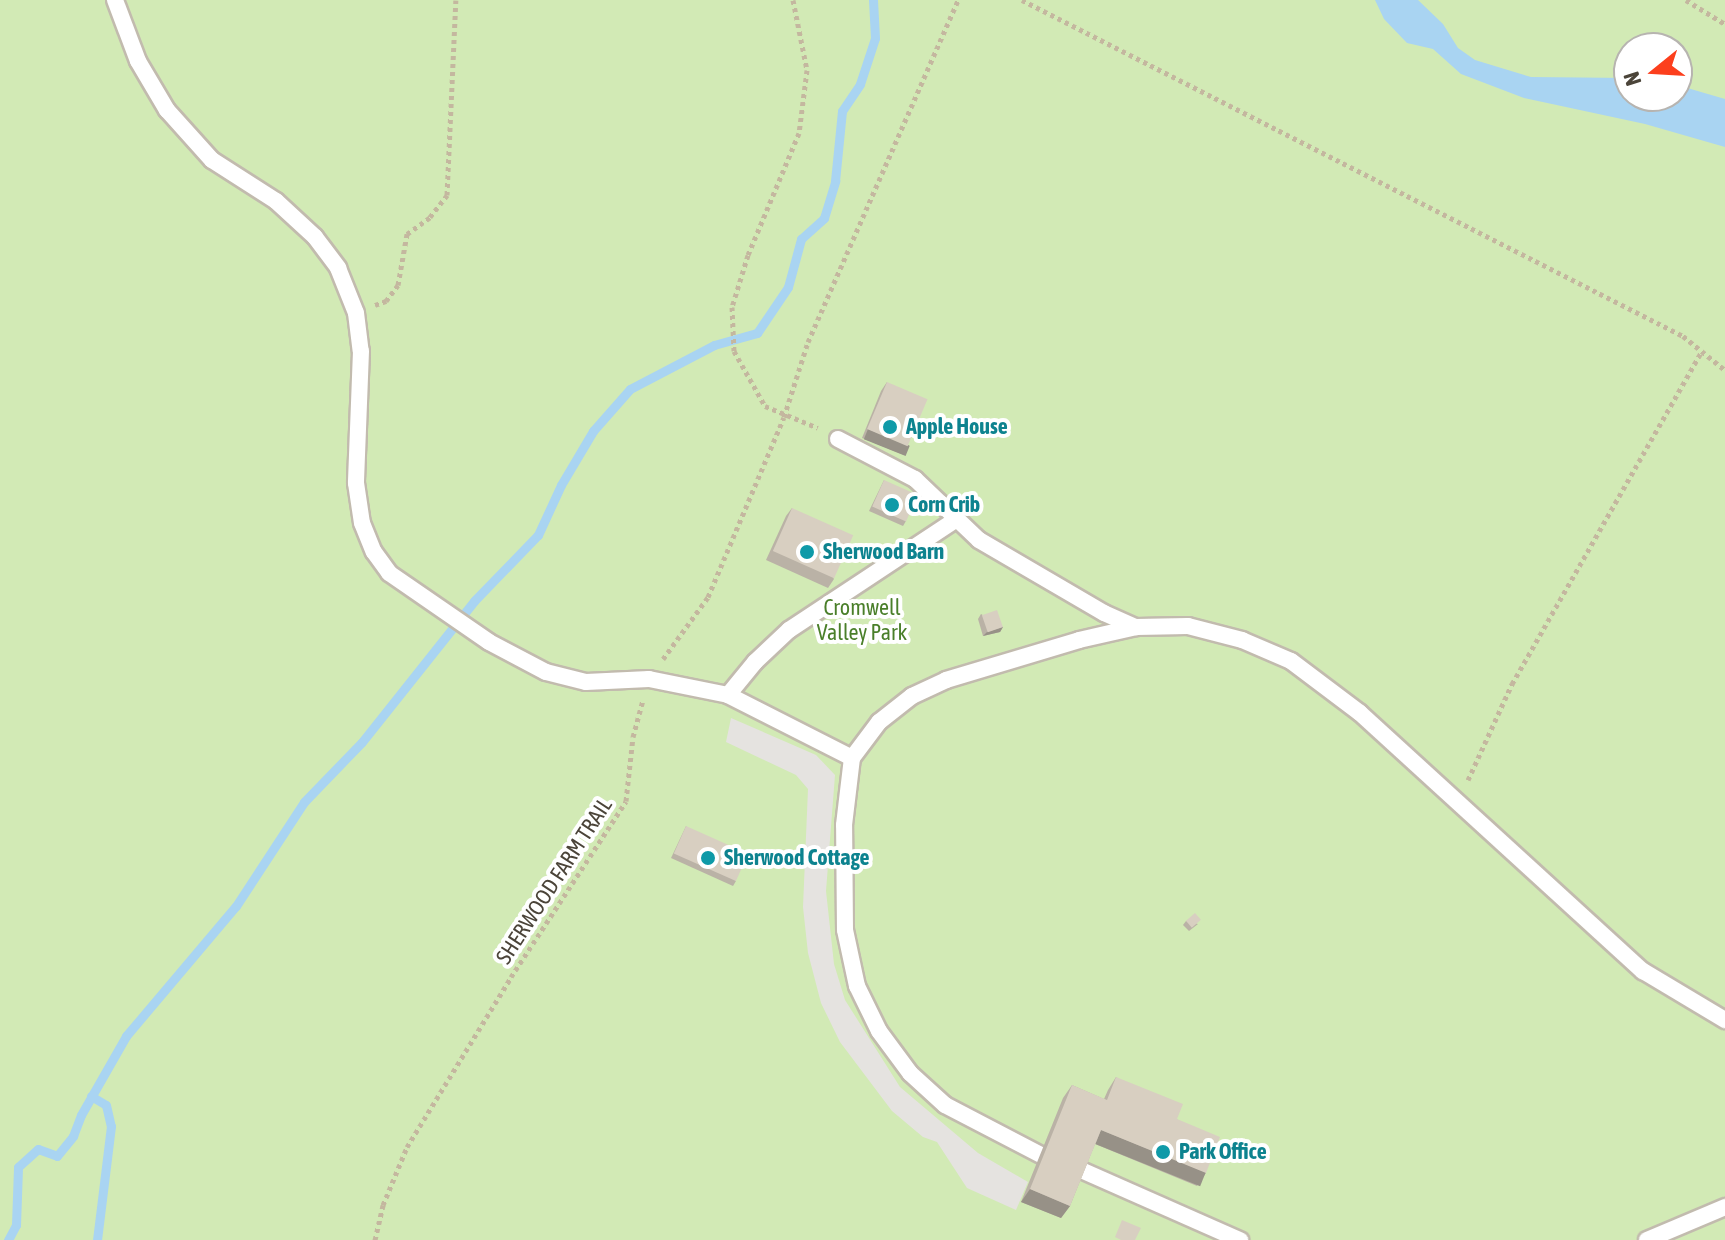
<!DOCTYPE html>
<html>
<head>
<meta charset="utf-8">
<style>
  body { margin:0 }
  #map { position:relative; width:1725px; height:1240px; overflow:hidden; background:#f6f3ec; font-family:"Asap Condensed",sans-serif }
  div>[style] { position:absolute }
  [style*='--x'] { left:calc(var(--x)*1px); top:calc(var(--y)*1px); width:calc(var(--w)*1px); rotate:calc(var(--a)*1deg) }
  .green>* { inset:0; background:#d2eab5 }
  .parking>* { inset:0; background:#e5e3e0 }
  .water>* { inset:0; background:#a9d4f2 }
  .stream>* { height:9px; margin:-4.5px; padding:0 4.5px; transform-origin:4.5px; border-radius:4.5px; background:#a9d4f2 }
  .path>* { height:5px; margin-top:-2.5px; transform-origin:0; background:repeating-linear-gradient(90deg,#c4b79f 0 4px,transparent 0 8px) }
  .roads { filter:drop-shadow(2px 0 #c2bbae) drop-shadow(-2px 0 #c2bbae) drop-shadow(0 2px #c2bbae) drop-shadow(0 -2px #c2bbae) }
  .lane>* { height:16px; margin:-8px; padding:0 8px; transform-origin:8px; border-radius:8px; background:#fff }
  .wall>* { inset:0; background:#bab2a6 }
  .shaded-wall>* { inset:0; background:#979187; transform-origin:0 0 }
  .building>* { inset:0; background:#d8cfc1; transform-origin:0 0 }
  .dots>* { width:22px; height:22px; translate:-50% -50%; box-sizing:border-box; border:4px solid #fff; border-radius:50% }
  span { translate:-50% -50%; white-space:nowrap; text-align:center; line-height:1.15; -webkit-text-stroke:8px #fff; paint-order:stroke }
  .culture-label { font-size:22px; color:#0d838f; font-weight:700 }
  .left { translate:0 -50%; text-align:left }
  .park-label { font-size:22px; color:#4a7f2a }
  .street-label { font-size:22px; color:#4b4439 }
  .north { position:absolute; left:1613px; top:32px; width:80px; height:80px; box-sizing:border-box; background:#fff; border:2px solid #b7b4b0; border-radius:50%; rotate:252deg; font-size:22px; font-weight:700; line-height:32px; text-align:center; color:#4b4439 }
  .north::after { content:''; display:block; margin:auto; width:28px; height:36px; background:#fc3f1d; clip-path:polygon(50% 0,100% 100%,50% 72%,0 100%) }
</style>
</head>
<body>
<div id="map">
  <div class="green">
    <div style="clip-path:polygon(evenodd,0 0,1725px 0,1725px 1240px,0 1240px,0 0,1629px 48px,1677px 48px,1677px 96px,1629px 96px,1629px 48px)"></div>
  </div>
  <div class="parking">
    <div style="clip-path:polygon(731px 718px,816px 755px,835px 775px,826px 891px,834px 964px,845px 1000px,900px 1087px,978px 1153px,1028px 1182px,1016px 1210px,967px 1188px,937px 1142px,923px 1137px,892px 1111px,840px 1042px,821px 1003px,808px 953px,803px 907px,808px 789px,796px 775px,726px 742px)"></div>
  </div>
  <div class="water">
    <div style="clip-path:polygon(1375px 0,1418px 0,1443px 24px,1458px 48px,1475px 60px,1531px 77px,1629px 78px,1629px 96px,1677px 96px,1677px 85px,1725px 99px,1725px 147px,1645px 124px,1524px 98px,1461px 74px,1433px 49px,1407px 43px,1384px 19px)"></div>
  </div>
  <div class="stream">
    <div style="--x:91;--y:1096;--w:17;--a:31"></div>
    <div style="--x:106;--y:1105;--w:22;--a:77"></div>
    <div style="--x:111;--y:1126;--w:115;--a:97"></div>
    <div style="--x:8;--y:1240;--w:17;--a:-62"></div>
    <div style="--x:16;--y:1225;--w:58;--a:-88"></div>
    <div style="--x:18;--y:1167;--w:27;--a:-42"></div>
    <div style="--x:38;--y:1149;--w:20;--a:20"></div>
    <div style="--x:57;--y:1156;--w:26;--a:-51"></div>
    <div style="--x:73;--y:1136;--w:22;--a:-69"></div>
    <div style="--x:81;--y:1115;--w:91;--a:-60.3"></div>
    <div style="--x:126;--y:1036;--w:170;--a:-49.8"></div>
    <div style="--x:236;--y:906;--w:124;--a:-56.8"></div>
    <div style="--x:304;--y:802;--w:83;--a:-46"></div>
    <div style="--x:362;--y:742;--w:180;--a:-51.5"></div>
    <div style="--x:474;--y:601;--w:92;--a:-45.9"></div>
    <div style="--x:538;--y:535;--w:55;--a:-65.3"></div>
    <div style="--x:561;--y:485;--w:63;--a:-59.3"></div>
    <div style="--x:593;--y:431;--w:56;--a:-48.6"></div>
    <div style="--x:630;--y:389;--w:95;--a:-27.6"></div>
    <div style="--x:714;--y:345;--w:45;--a:-15.6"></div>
    <div style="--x:757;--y:333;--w:55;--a:-56"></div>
    <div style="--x:788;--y:287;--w:50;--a:-74.8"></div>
    <div style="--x:801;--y:239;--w:31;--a:-42"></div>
    <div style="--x:824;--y:218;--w:39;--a:-73"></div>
    <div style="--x:835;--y:181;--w:70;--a:-84.3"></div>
    <div style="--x:842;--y:111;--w:32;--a:-56"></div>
    <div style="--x:860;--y:84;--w:48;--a:-71.9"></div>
    <div style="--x:875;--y:38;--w:38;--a:-93"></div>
  </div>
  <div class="path">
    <div style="--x:793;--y:0;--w:71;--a:78.7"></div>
    <div style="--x:807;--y:70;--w:64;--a:97.2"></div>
    <div style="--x:799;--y:133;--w:132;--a:112.7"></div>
    <div style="--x:748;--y:255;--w:54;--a:107.1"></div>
    <div style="--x:732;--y:307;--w:44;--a:87.4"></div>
    <div style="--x:734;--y:351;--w:63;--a:60.6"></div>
    <div style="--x:765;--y:406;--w:57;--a:22.5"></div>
    <div style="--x:1022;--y:0;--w:741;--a:26.95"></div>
    <div style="--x:1683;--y:336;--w:54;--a:39"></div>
    <div style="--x:1686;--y:0;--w:46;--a:31.6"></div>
    <div style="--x:375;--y:305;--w:12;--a:-20"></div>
    <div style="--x:386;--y:301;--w:20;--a:-53"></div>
    <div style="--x:398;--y:285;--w:52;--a:-80"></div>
    <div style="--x:407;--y:234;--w:29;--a:-36"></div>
    <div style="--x:430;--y:217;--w:28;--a:-52"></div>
    <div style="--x:447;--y:195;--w:195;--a:-87.4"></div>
    <div style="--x:663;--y:659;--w:77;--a:-54"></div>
    <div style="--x:708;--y:597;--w:195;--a:-67.1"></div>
    <div style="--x:784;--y:417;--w:79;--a:-72.3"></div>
    <div style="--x:808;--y:342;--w:373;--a:-66.3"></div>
    <div style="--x:1468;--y:780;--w:106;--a:-65.4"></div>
    <div style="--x:1512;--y:684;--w:381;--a:-60.3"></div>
    <div style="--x:375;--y:1240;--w:36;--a:-77"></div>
    <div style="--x:383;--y:1205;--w:63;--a:-67.5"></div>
    <div style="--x:407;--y:1147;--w:199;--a:-58.5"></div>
    <div style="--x:511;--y:977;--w:210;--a:-56.8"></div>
    <div style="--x:626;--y:801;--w:64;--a:-83.8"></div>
    <div style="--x:633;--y:737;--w:38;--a:-75"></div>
  </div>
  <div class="roads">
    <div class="lane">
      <div style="--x:115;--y:0;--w:65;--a:69.3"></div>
      <div style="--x:138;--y:61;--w:57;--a:59.4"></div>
      <div style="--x:167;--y:110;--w:67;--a:48"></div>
      <div style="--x:212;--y:160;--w:76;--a:32.6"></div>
      <div style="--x:276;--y:201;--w:53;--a:42.7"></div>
      <div style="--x:315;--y:237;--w:39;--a:53"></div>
      <div style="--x:338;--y:268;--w:48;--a:68.2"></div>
      <div style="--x:356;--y:313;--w:38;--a:83"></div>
      <div style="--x:361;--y:351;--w:132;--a:92.2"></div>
      <div style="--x:356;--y:483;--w:40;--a:81.5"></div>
      <div style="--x:362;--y:523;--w:31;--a:68"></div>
      <div style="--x:374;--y:552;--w:26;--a:54"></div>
      <div style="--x:389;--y:573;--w:121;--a:34.6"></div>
      <div style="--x:489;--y:642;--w:64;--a:27.8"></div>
      <div style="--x:546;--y:672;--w:41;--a:14"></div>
      <div style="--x:586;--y:682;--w:63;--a:-2.7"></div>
      <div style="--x:649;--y:679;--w:81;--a:11.4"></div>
      <div style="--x:728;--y:695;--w:139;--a:26.9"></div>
      <div style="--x:838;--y:439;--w:87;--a:27.5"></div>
      <div style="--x:915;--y:479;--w:88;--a:43.6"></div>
      <div style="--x:979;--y:540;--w:145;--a:30.3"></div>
      <div style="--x:1104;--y:613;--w:35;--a:24"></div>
      <div style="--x:728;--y:695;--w:43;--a:-50.7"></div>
      <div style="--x:755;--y:662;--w:47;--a:-43.3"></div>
      <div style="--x:789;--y:630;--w:201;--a:-33.5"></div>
      <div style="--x:1041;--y:1155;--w:108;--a:-152.5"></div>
      <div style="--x:945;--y:1105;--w:47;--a:-137.6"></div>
      <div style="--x:910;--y:1073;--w:52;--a:-126.4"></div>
      <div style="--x:879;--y:1031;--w:50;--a:-116.1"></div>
      <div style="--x:857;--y:986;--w:57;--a:-102.1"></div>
      <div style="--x:845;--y:930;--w:105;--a:-90.5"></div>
      <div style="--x:844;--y:825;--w:67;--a:-83.2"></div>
      <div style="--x:852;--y:758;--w:45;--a:-53.1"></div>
      <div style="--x:879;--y:722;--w:42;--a:-38.2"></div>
      <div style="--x:912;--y:696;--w:38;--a:-25"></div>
      <div style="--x:946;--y:680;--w:139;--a:-16.7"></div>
      <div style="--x:1079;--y:640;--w:58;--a:-12.8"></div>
      <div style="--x:1136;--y:627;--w:52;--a:-1.1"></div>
      <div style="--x:1188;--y:626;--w:56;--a:14.5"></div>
      <div style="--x:1242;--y:640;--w:53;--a:23.2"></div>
      <div style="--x:1291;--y:661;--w:86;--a:37"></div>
      <div style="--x:1360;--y:713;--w:383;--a:42.4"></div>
      <div style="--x:1643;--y:971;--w:96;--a:30.9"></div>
      <div style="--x:1081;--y:1170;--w:174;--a:23.8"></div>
      <div style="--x:1647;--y:1240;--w:85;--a:-22.9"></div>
    </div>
  </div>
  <div class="wall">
    <div style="clip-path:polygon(887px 382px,904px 455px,862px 438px,881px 391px)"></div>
    <div style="clip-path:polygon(884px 480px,906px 521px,903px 526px,869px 511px)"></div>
    <div style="clip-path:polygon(792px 508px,834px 579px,828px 588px,766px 560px,786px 516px)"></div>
    <div style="clip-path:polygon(981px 614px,1003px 627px,1000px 632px,983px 636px,978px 619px)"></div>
    <div style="clip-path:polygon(686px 826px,736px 881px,733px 886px,671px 858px)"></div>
    <div style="clip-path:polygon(1186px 921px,1198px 924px,1189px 931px,1183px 925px)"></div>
    <div style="clip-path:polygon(1116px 1077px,1177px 1119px,1206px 1173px,1197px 1186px,1095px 1144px,1070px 1206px,1061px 1218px,1021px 1202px,1063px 1098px,1072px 1085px,1104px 1099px,1108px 1090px)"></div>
  </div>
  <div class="shaded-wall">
    <div style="left:868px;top:429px;width:45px;height:11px;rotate:22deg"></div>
    <div style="clip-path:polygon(1003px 627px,1000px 632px,983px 636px,987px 632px)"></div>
    <div style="left:1101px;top:1130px;width:113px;height:15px;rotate:22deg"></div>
    <div style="clip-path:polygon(1030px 1189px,1070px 1206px,1061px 1218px,1021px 1202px)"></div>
  </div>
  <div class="building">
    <div style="left:887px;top:382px;width:44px;height:51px;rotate:23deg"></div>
    <div style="left:884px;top:480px;width:37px;height:29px;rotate:24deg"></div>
    <div style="left:792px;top:508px;width:67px;height:47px;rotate:24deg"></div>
    <div style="left:997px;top:610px;width:18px;height:16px;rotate:71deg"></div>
    <div style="left:686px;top:826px;width:68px;height:30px;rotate:24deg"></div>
    <div style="left:1195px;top:913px;width:9px;height:12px;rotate:49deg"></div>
    <div style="clip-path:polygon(1116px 1077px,1183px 1104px,1177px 1119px,1220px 1137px,1206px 1173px,1101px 1130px,1070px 1206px,1030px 1189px,1072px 1085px,1107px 1100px)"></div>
    <div style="clip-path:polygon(1122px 1220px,1141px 1228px,1135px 1240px,1121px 1240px,1115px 1237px)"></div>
  </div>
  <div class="dots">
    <div style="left:890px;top:427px;background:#0f9aa8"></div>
    <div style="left:892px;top:505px;background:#0f9aa8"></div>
    <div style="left:807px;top:552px;background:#0f9aa8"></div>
    <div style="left:708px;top:858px;background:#0f9aa8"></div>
    <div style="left:1163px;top:1152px;background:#0f9aa8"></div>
  </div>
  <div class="culture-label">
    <span class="left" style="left:906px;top:427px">Apple House</span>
    <span class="left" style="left:908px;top:505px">Corn Crib</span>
    <span class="left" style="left:823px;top:552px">Sherwood Barn</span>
    <span class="left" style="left:724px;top:858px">Sherwood Cottage</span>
    <span class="left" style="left:1179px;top:1152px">Park Office</span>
  </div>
  <div class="park-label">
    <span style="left:862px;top:620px">Cromwell<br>Valley Park</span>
  </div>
  <div class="street-label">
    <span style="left:554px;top:881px;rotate:-57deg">SHERWOOD FARM TRAIL</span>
  </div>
  <div class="north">N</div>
</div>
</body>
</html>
